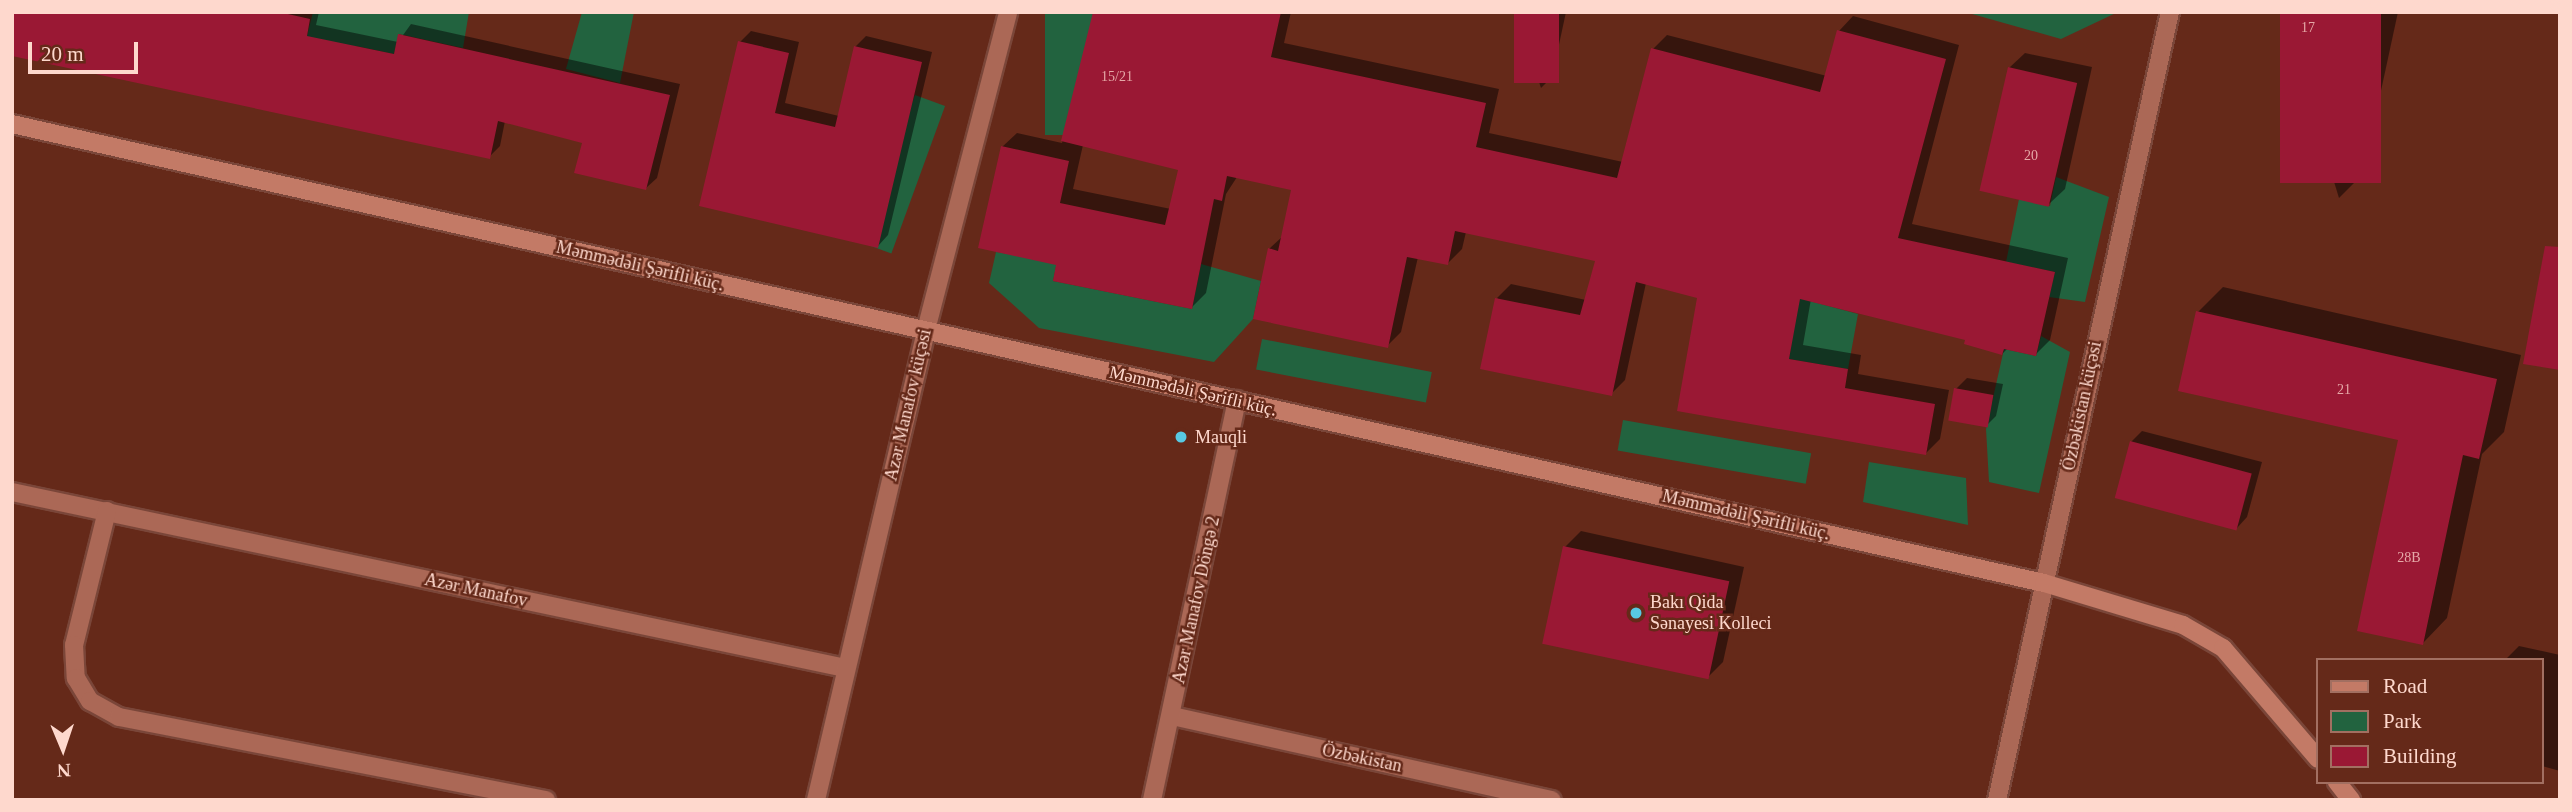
<!DOCTYPE html>
<html>
<head>
<meta charset="utf-8">
<style>
  body { margin:0 }
  #map { position:relative; width:2572px; height:812px; overflow:hidden; background:#652919; font-family:"Times New Roman",serif }
  div>[style] { position:absolute }
  [style*='--x'] { left:calc(var(--x)*1px); top:calc(var(--y)*1px); width:calc(var(--w)*1px); rotate:calc(var(--a)*1deg) }
  .green>* { inset:0; background:#22633f; transform-origin:0 0 }
  .shadow>* { inset:0; background:#0007 }
  .building>* { inset:0; background:#9a1834; transform-origin:0 0 }
  .roads { filter:drop-shadow(2px 0 #7a4639) drop-shadow(-2px 0 #7a4639) drop-shadow(0 2px #7a4639) drop-shadow(0 -2px #7a4639) }
  .street>* { height:18px; margin:-9px; padding:0 9px; transform-origin:9px; border-radius:9px; background:#ab6856 }
  .secondary>* { height:18px; margin:-9px; padding:0 9px; transform-origin:9px; border-radius:9px; background:#c37a66 }
  .dots>* { width:19px; height:19px; translate:-50% -50%; box-sizing:border-box; border:4px solid #652919; border-radius:50% }
  span { translate:-50% -50%; white-space:nowrap; text-align:center; line-height:1.15; -webkit-text-stroke:5px #652919; paint-order:stroke }
  .number-label { font-size:14px; color:#e5a8a7 }
  .number-label span { -webkit-text-stroke-width:0 }
  .street-label { font-size:18px; color:#fed8cd }
  .poi-label { font-size:18px; color:#fed8cd }
  .left { translate:0 -50%; text-align:left }
  .frame { position:absolute; inset:0; border:14px solid #fed8cd; pointer-events:none }
  .legend { position:absolute; left:2316px; top:658px; width:228px; height:126px; box-sizing:border-box; background:#652919; border:2px solid #a26f61; margin:0; padding:9px 12px; list-style:none; font-size:21px; color:#fed8cd }
  .legend li { display:flex; align-items:center; gap:14px; height:35px }
  .legend b { width:35px; border:2px solid #a26f61 }
  .north { position:absolute; left:28px; top:714px; width:70px; height:70px; -webkit-text-stroke:5px #652919; paint-order:stroke; rotate:178deg; font-size:19px; font-weight:700; line-height:28px; text-align:center; color:#fed8cd }
  .north::after { content:''; display:block; margin:auto; width:24px; height:32px; background:#fed8cd; clip-path:polygon(50% 0,100% 100%,50% 72%,0 100%) }
  .scale { position:absolute; left:28px; top:42px; width:110px; height:32px; box-sizing:border-box; border:4px solid #fed8cd; border-top:0; padding-left:9px; font-size:21px; line-height:24px; white-space:nowrap; color:#fed8cd; -webkit-text-stroke:5px #652919; paint-order:stroke }
</style>
</head>
<body>
<div id="map">
  <div class="green">
    <div style="clip-path:polygon(313px 12px,469px 12px,463px 48px,399px 34px,394px 54px,356px 46px,351px 71px,301px 60px)"></div>
    <div style="clip-path:polygon(582px 12px,634px 12px,620px 83px,566px 69px)"></div>
    <div style="left:1045px;top:12px;width:48px;height:123px"></div>
    <div style="clip-path:polygon(1965px 12px,2118px 12px,2061px 39px)"></div>
    <div style="left:915px;top:95px;width:32px;height:157px;rotate:20deg"></div>
    <div style="clip-path:polygon(2056px 177px,2109px 197px,2085px 302px,2049px 297px,2055px 272px,2006px 262px,2019px 199px,2050px 206px)"></div>
    <div style="clip-path:polygon(996px 252px,1057px 262px,1053px 281px,1192px 309px,1201px 264px,1261px 281px,1253px 319px,1214px 362px,1039px 328px,989px 283px)"></div>
    <div style="clip-path:polygon(1761px 288px,1858px 314px,1848px 369px,1789px 359px,1792px 341px)"></div>
    <div style="clip-path:polygon(2041px 336px,2070px 352px,2039px 493px,1989px 482px,1986px 429px,2004px 349px,2036px 356px)"></div>
    <div style="left:1262px;top:339px;width:173px;height:31px;rotate:11deg"></div>
    <div style="left:1623px;top:420px;width:191px;height:31px;rotate:10deg"></div>
    <div style="clip-path:polygon(1869px 462px,1966px 478px,1968px 525px,1863px 502px)"></div>
  </div>
  <div class="shadow">
    <div style="clip-path:polygon(12px 12px,319px 12px,316px 25px,398px 42px,411px 24px,680px 84px,657px 178px,646px 188px,584px 142px,505px 121px,500px 146px,489px 157px)"></div>
    <div style="clip-path:polygon(evenodd,1094px 12px,1291px 12px,1284px 43px,1499px 89px,1489px 133px,1623px 162px,1653px 49px,1667px 35px,1827px 76px,1839px 31px,1853px 16px,1959px 45px,1912px 224px,2068px 258px,2050px 340px,2036px 354px,2008px 348px,2002px 354px,1967px 339px,1811px 299px,1803px 345px,1861px 355px,1858px 374px,1949px 390px,1940px 439px,1926px 453px,1679px 409px,1699px 297px,1646px 283px,1625px 380px,1611px 394px,1497px 298px,1511px 284px,1586px 300px,1597px 259px,1466px 232px,1462px 249px,1447px 264px,1418px 257px,1401px 332px,1387px 346px,1269px 249px,1283px 236px,1293px 189px,1237px 177px,1226px 194px,1206px 293px,1192px 307px,1058px 264px,1002px 147px,1017px 133px,1062px 143px,1094px 12px,1083px 145px,1180px 169px,1171px 209px,1073px 189px,1083px 145px)"></div>
    <div style="clip-path:polygon(1516px 12px,1566px 12px,1552px 77px,1541px 88px)"></div>
    <div style="clip-path:polygon(2282px 12px,2398px 12px,2363px 174px,2339px 198px)"></div>
    <div style="clip-path:polygon(751px 31px,799px 42px,785px 103px,839px 116px,855px 47px,866px 36px,932px 52px,888px 235px,878px 246px,701px 205px,740px 42px)"></div>
    <div style="clip-path:polygon(2025px 53px,2092px 67px,2065px 189px,2049px 204px,2009px 68px)"></div>
    <div style="clip-path:polygon(2223px 287px,2521px 355px,2504px 432px,2482px 454px,2447px 618px,2423px 643px,2400px 439px,2198px 312px)"></div>
    <div style="clip-path:polygon(1967px 378px,2003px 384px,1996px 416px,1985px 427px,1956px 389px)"></div>
    <div style="clip-path:polygon(2142px 431px,2262px 462px,2247px 517px,2237px 528px,2131px 442px)"></div>
    <div style="clip-path:polygon(1581px 531px,1744px 567px,1723px 662px,1707px 678px,1565px 547px)"></div>
    <div style="clip-path:polygon(2519px 646px,2560px 655px,2560px 771px,2542px 766px,2542px 660px,2505px 660px)"></div>
  </div>
  <div class="building">
    <div style="clip-path:polygon(12px 12px,279px 12px,310px 19px,307px 36px,394px 54px,398px 34px,670px 95px,646px 190px,574px 173px,582px 143px,498px 121px,490px 159px,12px 56px)"></div>
    <div style="clip-path:polygon(1093px 12px,1281px 12px,1271px 57px,1486px 103px,1476px 147px,1617px 178px,1651px 48px,1820px 92px,1837px 30px,1946px 59px,1898px 238px,2055px 272px,2036px 356px,2004px 349px,2002px 355px,1964px 344px,1965px 340px,1800px 299px,1789px 359px,1848px 369px,1845px 388px,1935px 404px,1926px 455px,1677px 411px,1697px 298px,1636px 282px,1612px 396px,1480px 369px,1495px 298px,1580px 315px,1595px 261px,1455px 231px,1448px 265px,1407px 257px,1388px 348px,1253px 319px,1268px 248px,1278px 251px,1291px 190px,1227px 176px,1222px 201px,1214px 199px,1192px 309px,1053px 281px,1056px 265px,978px 248px,1001px 146px,1069px 161px,1060px 203px,1165px 225px,1178px 170px,1061px 141px)"></div>
    <div style="left:1514px;top:12px;width:45px;height:71px"></div>
    <div style="left:2280px;top:12px;width:101px;height:171px"></div>
    <div style="clip-path:polygon(738px 41px,789px 53px,775px 113px,835px 127px,854px 46px,922px 62px,878px 248px,699px 206px)"></div>
    <div style="left:2008px;top:67px;width:71px;height:127px;rotate:13deg"></div>
    <div style="clip-path:polygon(2545px 246px,2560px 247px,2560px 370px,2523px 364px)"></div>
    <div style="clip-path:polygon(2196px 311px,2497px 379px,2479px 459px,2463px 455px,2423px 645px,2357px 631px,2398px 440px,2178px 391px)"></div>
    <div style="left:1954px;top:388px;width:40px;height:33px;rotate:10deg"></div>
    <div style="left:2130px;top:441px;width:126px;height:59px;rotate:15deg"></div>
    <div style="left:1563px;top:546px;width:170px;height:100px;rotate:12deg"></div>
  </div>
  <div class="roads">
    <div class="street">
      <div style="--x:12;--y:492;--w:851;--a:11.93"></div>
      <div style="--x:107;--y:511;--w:138;--a:103.8"></div>
      <div style="--x:74;--y:645;--w:33;--a:87"></div>
      <div style="--x:76;--y:678;--w:27;--a:59"></div>
      <div style="--x:90;--y:701;--w:33;--a:29"></div>
      <div style="--x:119;--y:717;--w:435;--a:11"></div>
      <div style="--x:1172;--y:716;--w:389;--a:12.5"></div>
      <div style="--x:816;--y:800;--w:483;--a:-76.8"></div>
      <div style="--x:926;--y:330;--w:328;--a:-75.5"></div>
      <div style="--x:1152;--y:800;--w:409;--a:-78"></div>
      <div style="--x:1997;--y:800;--w:807;--a:-77.62"></div>
    </div>
    <div class="secondary">
      <div style="--x:12;--y:124;--w:2083;--a:12.73"></div>
      <div style="--x:2044;--y:583;--w:145;--a:16.8"></div>
      <div style="--x:2183;--y:625;--w:46;--a:29.9"></div>
      <div style="--x:2223;--y:648;--w:146;--a:49.4"></div>
      <div style="--x:2337;--y:782;--w:23;--a:52"></div>
    </div>
  </div>
  <div class="dots">
    <div style="left:1181px;top:437px;background:#58c9e3"></div>
    <div style="left:1636px;top:613px;background:#58c9e3"></div>
  </div>
  <div class="number-label">
    <span style="left:2308px;top:28px">17</span>
    <span style="left:1117px;top:77px">15/21</span>
    <span style="left:2031px;top:156px">20</span>
    <span style="left:2344px;top:390px">21</span>
    <span style="left:2409px;top:558px">28B</span>
  </div>
  <div class="street-label">
    <span style="left:640px;top:266px;rotate:13deg">Məmmədəli Şərifli küç.</span>
    <span style="left:1193px;top:391px;rotate:13deg">Məmmədəli Şərifli küç.</span>
    <span style="left:908px;top:405px;rotate:-77deg">Azər Manafov küçəsi</span>
    <span style="left:2082px;top:406px;rotate:-78deg">Özbəkistan küçəsi</span>
    <span style="left:1746px;top:515px;rotate:13deg">Məmmədəli Şərifli küç.</span>
    <span style="left:476px;top:590px;rotate:12deg">Azər Manafov</span>
    <span style="left:1196px;top:600px;rotate:-78deg">Azər Manafov Döngə 2</span>
    <span style="left:1362px;top:758px;rotate:12deg">Özbəkistan</span>
  </div>
  <div class="poi-label">
    <span class="left" style="left:1195px;top:437px">Mauqli</span>
    <span class="left" style="left:1650px;top:613px">Bakı Qida<br>Sənayesi Kolleci</span>
  </div>
  <div class="frame"></div>
  <ul class="legend">
  <li><b style="height:9px;background:#c37a66"></b>Road</li>
  <li><b style="height:19px;background:#22633f"></b>Park</li>
  <li><b style="height:19px;background:#9a1834"></b>Building</li>
  </ul>
  <div class="north">N</div>
  <div class="scale">20 m</div>
</div>
</body>
</html>
